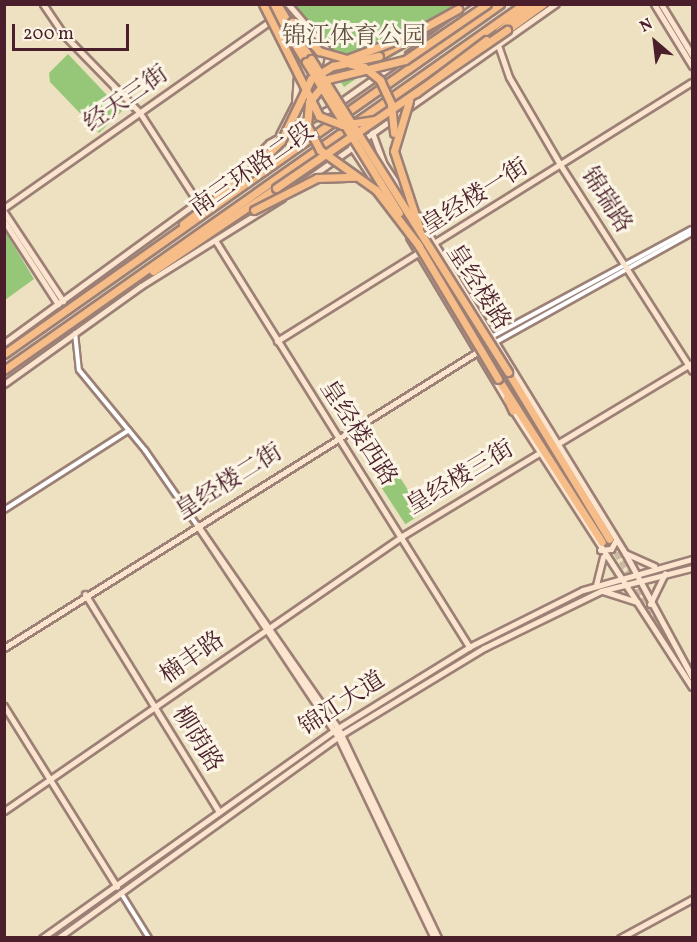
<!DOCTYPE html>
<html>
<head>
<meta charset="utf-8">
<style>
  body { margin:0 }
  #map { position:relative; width:697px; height:942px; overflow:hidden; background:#ede1c1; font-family:Vollkorn,"Noto Serif SC",serif }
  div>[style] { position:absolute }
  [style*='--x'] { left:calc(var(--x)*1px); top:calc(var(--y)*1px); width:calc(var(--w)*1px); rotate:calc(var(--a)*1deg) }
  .green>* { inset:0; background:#96c778; transform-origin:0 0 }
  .highway-tunnel>* { height:7px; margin-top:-3.5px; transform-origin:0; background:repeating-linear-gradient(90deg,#ccbaa3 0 7px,transparent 0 10.5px) }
  .roads { filter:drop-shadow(2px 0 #9c8076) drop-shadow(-2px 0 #9c8076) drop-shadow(0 2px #9c8076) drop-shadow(0 -2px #9c8076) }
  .street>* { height:4px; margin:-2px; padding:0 2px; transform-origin:2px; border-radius:2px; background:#fff }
  .secondary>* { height:5px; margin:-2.5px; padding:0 2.5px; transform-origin:2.5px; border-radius:2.5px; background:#fce5cf }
  .highway>* { height:7px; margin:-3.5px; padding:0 3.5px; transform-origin:3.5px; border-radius:3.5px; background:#f7bd88 }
  .bridges { filter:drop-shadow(2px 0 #9c8076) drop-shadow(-2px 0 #9c8076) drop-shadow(0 2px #9c8076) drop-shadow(0 -2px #9c8076) }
  .highway-bridge>* { height:7px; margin:-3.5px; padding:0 3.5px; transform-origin:3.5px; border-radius:3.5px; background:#f7bd88 }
  span { translate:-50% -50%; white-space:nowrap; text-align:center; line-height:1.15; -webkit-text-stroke:6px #fcf5e5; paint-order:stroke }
  .park-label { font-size:24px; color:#615142 }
  .street-label { font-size:24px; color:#4a1f2b }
  .frame { position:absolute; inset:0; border:6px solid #4a1f2b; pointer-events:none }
  .north { position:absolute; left:625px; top:12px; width:60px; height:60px; -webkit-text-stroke:4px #fcf5e5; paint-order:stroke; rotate:332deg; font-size:16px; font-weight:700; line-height:24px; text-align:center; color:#4a1f2b }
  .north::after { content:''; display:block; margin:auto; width:21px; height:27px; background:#4a1f2b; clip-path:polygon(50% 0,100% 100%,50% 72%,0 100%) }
  .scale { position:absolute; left:12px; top:24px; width:117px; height:27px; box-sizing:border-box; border:3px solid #4a1f2b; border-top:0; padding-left:8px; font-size:18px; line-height:21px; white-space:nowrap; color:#4a1f2b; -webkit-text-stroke:4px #fcf5e5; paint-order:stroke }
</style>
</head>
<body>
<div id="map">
  <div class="green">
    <div style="clip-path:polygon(291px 5px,465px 5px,344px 87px)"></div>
    <div style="clip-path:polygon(68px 54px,122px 111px,99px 133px,50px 82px,49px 73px)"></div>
    <div style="clip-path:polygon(5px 231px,34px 279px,5px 300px,4px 300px)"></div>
    <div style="left:399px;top:476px;width:44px;height:21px;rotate:57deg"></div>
  </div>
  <div class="highway-tunnel">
    <div style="--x:611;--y:543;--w:109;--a:58.9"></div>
  </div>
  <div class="roads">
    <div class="street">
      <div style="--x:75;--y:333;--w:37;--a:84"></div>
      <div style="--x:79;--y:370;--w:104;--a:50.5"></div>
      <div style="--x:145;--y:450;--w:91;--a:55.3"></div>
      <div style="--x:493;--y:336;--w:226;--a:-28.3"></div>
      <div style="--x:496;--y:342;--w:224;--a:-29.1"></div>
      <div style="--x:4;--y:510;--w:148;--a:-32.6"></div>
      <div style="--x:121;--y:893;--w:53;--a:58.1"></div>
    </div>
    <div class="secondary">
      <div style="--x:43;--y:4;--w:37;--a:56"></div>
      <div style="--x:64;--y:35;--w:109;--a:45.7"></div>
      <div style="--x:140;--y:113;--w:107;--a:57.2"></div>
      <div style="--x:288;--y:4;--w:65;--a:49.4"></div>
      <div style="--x:654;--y:4;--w:73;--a:58.5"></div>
      <div style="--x:661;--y:4;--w:60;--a:58.7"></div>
      <div style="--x:498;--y:45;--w:34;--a:71"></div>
      <div style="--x:509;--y:77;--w:103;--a:59.7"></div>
      <div style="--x:561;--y:166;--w:243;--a:57.4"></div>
      <div style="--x:408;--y:54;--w:86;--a:-35.5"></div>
      <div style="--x:325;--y:71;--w:19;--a:-78"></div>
      <div style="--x:372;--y:132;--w:33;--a:70"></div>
      <div style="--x:383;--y:163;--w:47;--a:56.3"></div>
      <div style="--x:279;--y:135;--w:36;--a:-63"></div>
      <div style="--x:295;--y:103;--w:29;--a:-86"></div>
      <div style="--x:297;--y:74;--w:24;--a:-107"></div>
      <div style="--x:351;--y:146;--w:60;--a:56.6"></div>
      <div style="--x:299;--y:185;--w:314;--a:-35.2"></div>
      <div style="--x:4;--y:208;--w:325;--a:-35.1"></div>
      <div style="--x:4;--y:212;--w:107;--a:56.5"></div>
      <div style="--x:417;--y:215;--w:397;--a:58.4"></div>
      <div style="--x:625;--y:553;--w:141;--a:61.6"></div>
      <div style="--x:4;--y:221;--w:99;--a:57"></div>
      <div style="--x:409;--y:237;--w:191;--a:59.1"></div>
      <div style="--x:215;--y:240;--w:480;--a:58"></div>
      <div style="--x:277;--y:341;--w:489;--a:-32"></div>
      <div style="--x:4;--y:343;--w:298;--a:-36.1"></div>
      <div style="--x:245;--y:167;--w:34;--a:-45"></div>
      <div style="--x:269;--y:143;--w:77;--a:-29.6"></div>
      <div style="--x:336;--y:105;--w:70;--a:-35.1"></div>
      <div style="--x:4;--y:384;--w:168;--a:-35.6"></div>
      <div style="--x:141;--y:286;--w:166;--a:-32"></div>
      <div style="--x:512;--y:409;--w:331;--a:57.1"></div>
      <div style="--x:557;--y:444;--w:157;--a:-31"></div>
      <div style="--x:197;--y:525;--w:247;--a:55.2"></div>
      <div style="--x:338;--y:728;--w:233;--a:64.5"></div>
      <div style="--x:197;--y:525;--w:255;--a:56.4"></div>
      <div style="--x:338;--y:737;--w:223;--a:64.5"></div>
      <div style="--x:600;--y:550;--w:11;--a:-5"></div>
      <div style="--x:611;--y:549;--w:10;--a:-61"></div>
      <div style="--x:625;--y:553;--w:32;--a:24"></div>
      <div style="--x:596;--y:585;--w:29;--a:-76"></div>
      <div style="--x:603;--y:591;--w:36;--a:18"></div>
      <div style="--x:85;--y:594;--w:256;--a:58.4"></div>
      <div style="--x:650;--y:604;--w:34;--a:-64"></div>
      <div style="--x:4;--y:648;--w:558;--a:-32.04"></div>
      <div style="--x:4;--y:706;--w:213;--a:58"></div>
      <div style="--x:4;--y:811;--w:484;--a:-34.6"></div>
      <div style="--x:402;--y:536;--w:160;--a:-31.2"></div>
      <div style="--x:42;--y:938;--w:363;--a:-35.4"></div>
      <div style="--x:338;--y:728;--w:154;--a:-31.7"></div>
      <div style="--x:469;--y:647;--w:127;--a:-26.6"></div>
      <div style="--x:583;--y:590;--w:113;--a:-15.9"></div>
      <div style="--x:58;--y:938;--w:350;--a:-35.7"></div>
      <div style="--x:342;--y:734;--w:166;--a:-31.2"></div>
      <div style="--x:484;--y:648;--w:130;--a:-26"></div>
      <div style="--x:601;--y:591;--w:94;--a:-14.2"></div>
      <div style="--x:620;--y:938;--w:82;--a:-28.4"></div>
    </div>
    <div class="highway">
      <div style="--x:270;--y:4;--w:68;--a:58.2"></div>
      <div style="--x:277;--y:4;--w:65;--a:58.3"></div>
      <div style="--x:507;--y:30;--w:44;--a:-35.8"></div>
      <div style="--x:499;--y:31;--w:43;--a:-38.5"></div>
      <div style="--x:379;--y:56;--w:73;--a:-29.4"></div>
      <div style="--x:183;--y:224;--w:81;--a:-37.4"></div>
      <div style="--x:153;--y:271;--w:148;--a:-34"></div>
      <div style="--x:4;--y:354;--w:607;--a:-35.21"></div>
      <div style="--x:4;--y:370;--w:636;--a:-35.14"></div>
      <div style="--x:508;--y:372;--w:195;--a:58.8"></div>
      <div style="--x:498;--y:379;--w:193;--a:57.5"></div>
      <div style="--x:507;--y:398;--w:14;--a:65"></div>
    </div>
  </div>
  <div class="bridges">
    <div class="highway-bridge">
      <div style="--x:263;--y:4;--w:125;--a:63.4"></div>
      <div style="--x:319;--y:116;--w:25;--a:21"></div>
      <div style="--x:342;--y:125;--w:33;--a:-9"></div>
      <div style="--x:292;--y:22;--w:40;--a:47"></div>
      <div style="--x:319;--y:51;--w:29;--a:16"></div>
      <div style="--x:347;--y:59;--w:68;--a:-20.6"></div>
      <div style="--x:411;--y:35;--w:54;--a:-29"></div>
      <div style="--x:311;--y:59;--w:370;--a:57.8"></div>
      <div style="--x:306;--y:62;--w:177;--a:58.4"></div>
      <div style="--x:350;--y:64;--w:14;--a:12"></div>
      <div style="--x:364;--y:67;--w:21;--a:39"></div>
      <div style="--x:380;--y:80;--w:26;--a:65"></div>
      <div style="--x:391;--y:104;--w:29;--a:84"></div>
      <div style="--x:416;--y:93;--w:88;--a:-37.1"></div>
      <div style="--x:409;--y:101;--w:52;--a:106.7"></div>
      <div style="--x:394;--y:151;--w:80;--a:71.8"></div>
      <div style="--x:247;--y:175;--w:48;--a:-45"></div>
      <div style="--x:281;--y:141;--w:69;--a:-64.2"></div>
      <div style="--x:311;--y:79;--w:26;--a:-31"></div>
      <div style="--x:333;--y:66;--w:47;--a:-12.3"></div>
      <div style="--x:276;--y:188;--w:280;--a:-34.4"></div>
      <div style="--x:254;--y:210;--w:71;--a:-26.9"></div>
      <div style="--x:317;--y:178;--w:38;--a:-2"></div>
      <div style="--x:417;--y:243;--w:158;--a:59.2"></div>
      <div style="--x:419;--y:246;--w:71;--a:-127.5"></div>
      <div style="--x:376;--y:190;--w:69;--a:-144.5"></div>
      <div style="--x:320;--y:150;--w:27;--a:-118"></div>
      <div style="--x:307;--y:126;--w:24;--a:-85"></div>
      <div style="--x:309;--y:102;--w:30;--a:-50"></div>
      <div style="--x:328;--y:79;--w:79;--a:-13.9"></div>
      <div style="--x:405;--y:60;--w:99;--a:-34.3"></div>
    </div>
  </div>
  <div class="park-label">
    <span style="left:354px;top:38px">锦江体育公园</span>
  </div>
  <div class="street-label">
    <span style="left:127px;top:100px;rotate:-35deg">经天三街</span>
    <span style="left:253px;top:171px;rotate:-35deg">南三环路二段</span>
    <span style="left:476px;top:198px;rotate:-32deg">皇经楼一街</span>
    <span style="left:605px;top:201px;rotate:57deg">锦瑞路</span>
    <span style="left:477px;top:288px;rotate:57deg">皇经楼路</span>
    <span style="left:357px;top:434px;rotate:57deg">皇经楼西路</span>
    <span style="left:461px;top:479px;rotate:-31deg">皇经楼三街</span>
    <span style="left:230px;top:483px;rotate:-32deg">皇经楼二街</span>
    <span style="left:193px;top:659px;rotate:-35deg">楠丰路</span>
    <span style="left:343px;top:705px;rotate:-33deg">锦江大道</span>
    <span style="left:196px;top:740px;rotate:58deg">柳荫路</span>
  </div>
  <div class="frame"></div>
  <div class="north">N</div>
  <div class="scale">200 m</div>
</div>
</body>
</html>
